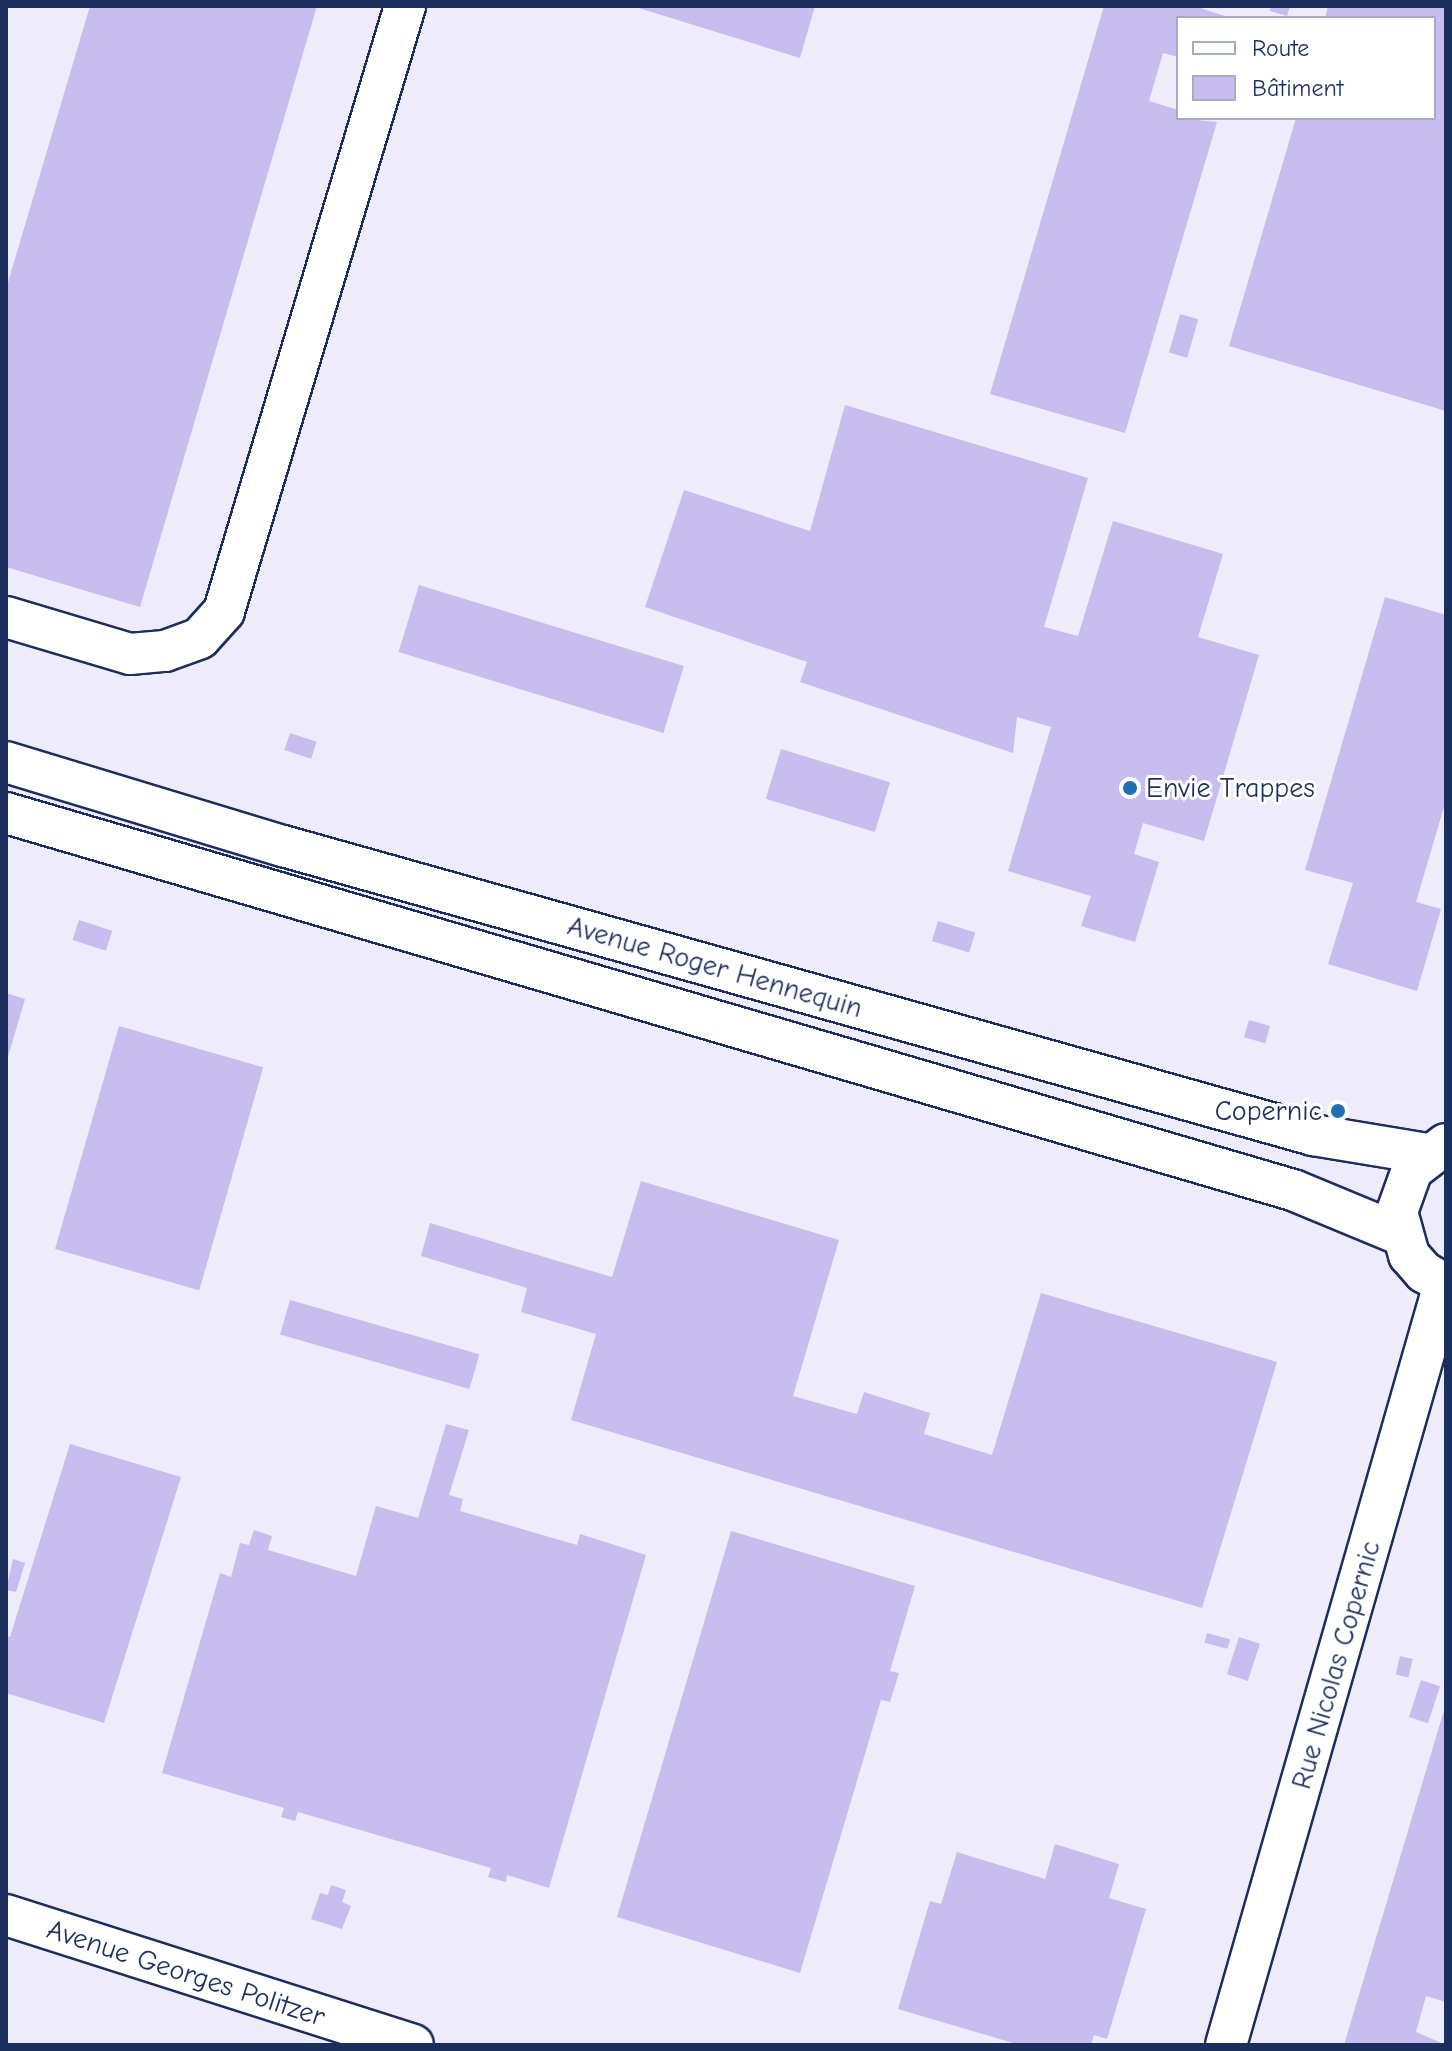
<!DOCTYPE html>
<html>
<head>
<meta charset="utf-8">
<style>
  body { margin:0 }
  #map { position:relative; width:1452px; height:2051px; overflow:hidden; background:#fff; font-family:"Comic Neue",sans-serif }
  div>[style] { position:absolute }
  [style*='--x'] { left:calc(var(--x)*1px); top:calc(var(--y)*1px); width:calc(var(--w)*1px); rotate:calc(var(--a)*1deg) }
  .built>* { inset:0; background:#eeebfa }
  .building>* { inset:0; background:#c8bdef; transform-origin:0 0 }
  .roads { filter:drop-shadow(2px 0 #1b2f5e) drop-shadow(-2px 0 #1b2f5e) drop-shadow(0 2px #1b2f5e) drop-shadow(0 -2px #1b2f5e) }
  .minor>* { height:40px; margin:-20px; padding:0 20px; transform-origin:20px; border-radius:20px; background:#fff }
  .dots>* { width:22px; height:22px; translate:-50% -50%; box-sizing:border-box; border:4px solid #fff; border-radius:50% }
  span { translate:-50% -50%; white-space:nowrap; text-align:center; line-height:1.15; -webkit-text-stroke:6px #fff; paint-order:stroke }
  .poi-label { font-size:28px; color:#1b2f5e }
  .left { translate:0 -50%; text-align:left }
  .right { translate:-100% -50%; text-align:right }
  .street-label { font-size:28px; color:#1b2f5e }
  .frame { position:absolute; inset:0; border:8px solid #1b2f5e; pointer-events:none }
  .legend { position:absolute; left:1176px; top:16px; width:260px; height:104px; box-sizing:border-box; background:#fff; border:2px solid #a4acbf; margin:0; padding:10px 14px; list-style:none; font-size:24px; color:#1b2f5e }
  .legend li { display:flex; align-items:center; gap:16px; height:40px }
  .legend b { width:40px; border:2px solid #a4acbf }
</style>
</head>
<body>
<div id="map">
  <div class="built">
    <div style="clip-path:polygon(evenodd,6px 6px,1446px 6px,1446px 2045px,6px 2045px,6px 6px,1178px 18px,1434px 18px,1434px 118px,1178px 118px,1178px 18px)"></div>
  </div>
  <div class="building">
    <div style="clip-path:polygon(90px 6px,317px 6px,140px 607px,6px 567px,6px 289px)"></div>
    <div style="clip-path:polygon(632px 6px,815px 6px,800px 58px)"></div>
    <div style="clip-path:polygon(1104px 6px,1194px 6px,1228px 17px,1178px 18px,1178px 57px,1163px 53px,1149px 101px,1178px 110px,1178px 118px,1217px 122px,1125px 433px,990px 394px)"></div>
    <div style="clip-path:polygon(1271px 6px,1290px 6px,1287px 16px,1270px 11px)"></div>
    <div style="clip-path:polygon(1328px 6px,1446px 6px,1446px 411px,1229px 346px,1296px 118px,1434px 118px,1434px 18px,1325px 18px)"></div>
    <div style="left:1180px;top:314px;width:19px;height:40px;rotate:16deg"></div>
    <div style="clip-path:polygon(845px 405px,1088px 478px,1044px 627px,1078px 636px,1113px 521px,1223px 554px,1198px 637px,1259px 655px,1204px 841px,1143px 823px,1134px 854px,1159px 862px,1135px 942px,1081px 926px,1091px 896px,1008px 871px,1051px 727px,1017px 717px,1013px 753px,800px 682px,807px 662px,645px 607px,684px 490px,810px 531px)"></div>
    <div style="left:419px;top:585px;width:277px;height:70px;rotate:17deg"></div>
    <div style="clip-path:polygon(1385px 597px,1446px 615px,1446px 800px,1416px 902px,1441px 909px,1417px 991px,1328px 964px,1353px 883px,1305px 870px)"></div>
    <div style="left:290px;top:733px;width:28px;height:18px;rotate:18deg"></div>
    <div style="left:781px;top:749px;width:114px;height:52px;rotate:17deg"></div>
    <div style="left:79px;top:920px;width:35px;height:21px;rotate:18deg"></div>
    <div style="left:938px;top:921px;width:39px;height:21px;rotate:17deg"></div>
    <div style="clip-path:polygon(6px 993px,25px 999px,7px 1060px,6px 1060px)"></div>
    <div style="left:1249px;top:1020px;width:22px;height:18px;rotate:16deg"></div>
    <div style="left:119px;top:1026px;width:150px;height:232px;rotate:16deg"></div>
    <div style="clip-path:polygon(641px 1181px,839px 1240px,793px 1396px,857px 1414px,864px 1392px,930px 1413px,924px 1434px,992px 1455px,1041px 1293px,1277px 1362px,1202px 1608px,571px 1420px,596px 1334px,521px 1312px,527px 1288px,421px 1256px,430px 1223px,612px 1277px)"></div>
    <div style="left:290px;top:1300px;width:197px;height:36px;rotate:16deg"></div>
    <div style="clip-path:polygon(446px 1424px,469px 1430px,449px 1495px,463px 1499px,460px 1511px,577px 1545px,580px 1534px,646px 1555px,549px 1888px,507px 1875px,506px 1882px,488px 1877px,491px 1868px,298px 1812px,295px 1821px,281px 1817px,284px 1808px,162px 1773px,220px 1573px,231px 1577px,240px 1543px,249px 1545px,254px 1530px,272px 1536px,268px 1550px,356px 1576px,376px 1506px,418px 1518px)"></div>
    <div style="clip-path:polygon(70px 1444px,181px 1477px,104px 1723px,6px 1693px,6px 1636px,10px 1637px)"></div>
    <div style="clip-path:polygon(731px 1531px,915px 1586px,890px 1671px,899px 1673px,890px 1702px,881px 1700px,800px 1973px,617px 1917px)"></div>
    <div style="clip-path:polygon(13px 1559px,25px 1563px,16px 1592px,6px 1590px)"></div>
    <div style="left:1207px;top:1633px;width:24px;height:10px;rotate:15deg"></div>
    <div style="left:1239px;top:1637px;width:22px;height:39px;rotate:18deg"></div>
    <div style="left:1400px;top:1656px;width:13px;height:19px;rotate:13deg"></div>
    <div style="left:1421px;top:1680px;width:20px;height:39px;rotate:18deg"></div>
    <div style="clip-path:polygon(1445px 1707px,1446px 2002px,1426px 1996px,1416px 2032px,1446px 2045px,1344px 2045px)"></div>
    <div style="clip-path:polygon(1055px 1844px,1119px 1864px,1109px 1898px,1146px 1909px,1107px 2039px,1094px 2035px,1091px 2045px,1020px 2045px,898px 2009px,930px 1901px,941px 1904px,957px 1852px,1045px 1879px)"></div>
    <div style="clip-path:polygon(331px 1885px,346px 1890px,342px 1902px,351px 1906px,342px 1929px,311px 1919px,320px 1893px,328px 1895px)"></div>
  </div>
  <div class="roads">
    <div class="minor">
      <div style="--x:6;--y:617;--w:129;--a:16.6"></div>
      <div style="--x:130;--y:654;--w:35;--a:-5"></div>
      <div style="--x:165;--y:651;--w:37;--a:-20"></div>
      <div style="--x:200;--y:638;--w:36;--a:-48"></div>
      <div style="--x:224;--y:611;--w:631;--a:-73.34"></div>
      <div style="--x:6;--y:762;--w:289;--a:16.9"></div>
      <div style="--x:283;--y:846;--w:1070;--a:15.67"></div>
      <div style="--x:1313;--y:1135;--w:117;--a:9.4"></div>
      <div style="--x:6;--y:813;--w:1341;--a:16.33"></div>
      <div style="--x:1293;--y:1190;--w:115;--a:22.5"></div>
      <div style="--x:1446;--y:1144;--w:43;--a:142.6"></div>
      <div style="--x:1412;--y:1170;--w:45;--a:109.7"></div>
      <div style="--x:1397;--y:1212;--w:45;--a:74.4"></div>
      <div style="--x:1409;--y:1255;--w:23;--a:49"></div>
      <div style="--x:1424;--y:1272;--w:26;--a:31"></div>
      <div style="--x:6;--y:1915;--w:427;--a:17.7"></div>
      <div style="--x:1226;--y:2045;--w:792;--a:-74.01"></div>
    </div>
  </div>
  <div class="dots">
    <div style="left:1130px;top:788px;background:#1f6fb2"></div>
    <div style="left:1338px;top:1111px;background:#1f6fb2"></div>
  </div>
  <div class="poi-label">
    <span class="left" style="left:1146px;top:788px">Envie Trappes</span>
    <span class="right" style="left:1322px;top:1111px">Copernic</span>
  </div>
  <div class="street-label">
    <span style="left:715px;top:967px;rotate:16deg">Avenue Roger Hennequin</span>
    <span style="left:1336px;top:1665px;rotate:-74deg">Rue Nicolas Copernic</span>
    <span style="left:186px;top:1973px;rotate:18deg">Avenue Georges Politzer</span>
  </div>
  <div class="frame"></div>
  <ul class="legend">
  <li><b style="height:10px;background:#fff"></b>Route</li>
  <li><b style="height:22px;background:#c8bdef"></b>Bâtiment</li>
  </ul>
</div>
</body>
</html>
